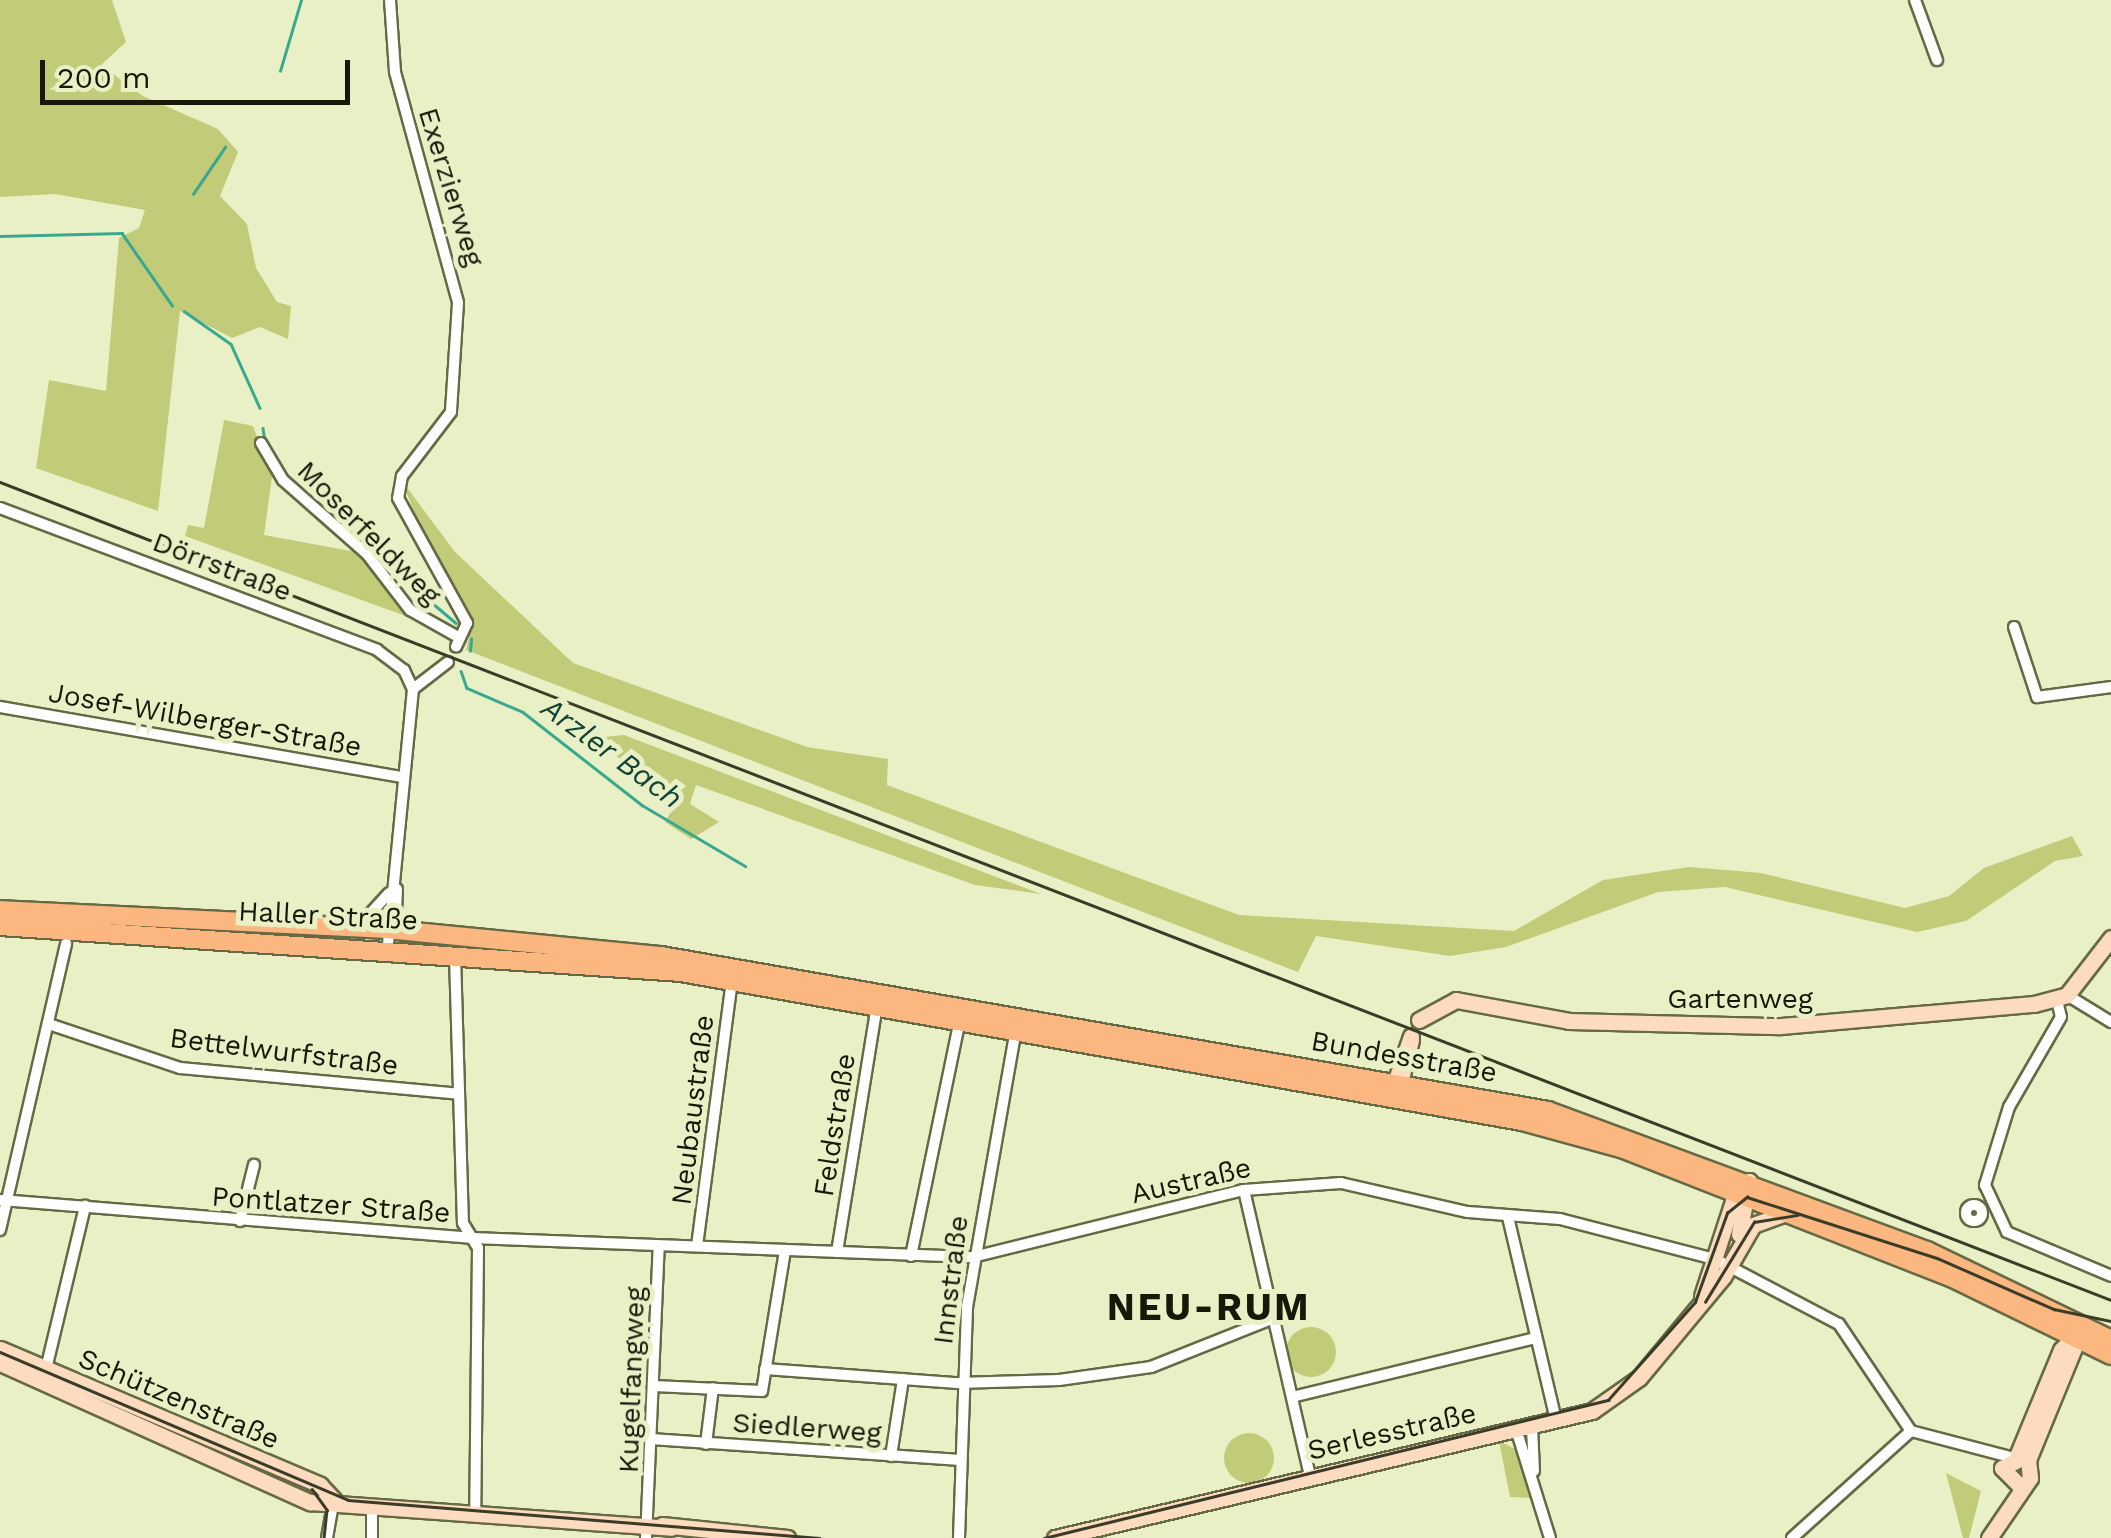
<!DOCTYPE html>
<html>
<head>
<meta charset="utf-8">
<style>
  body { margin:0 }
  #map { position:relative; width:2111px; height:1538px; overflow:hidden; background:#eaf0c6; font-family:"Work Sans",sans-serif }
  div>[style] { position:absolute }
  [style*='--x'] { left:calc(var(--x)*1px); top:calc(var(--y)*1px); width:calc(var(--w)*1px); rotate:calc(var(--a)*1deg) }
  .green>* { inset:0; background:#c1cb78 }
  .round { border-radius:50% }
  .stream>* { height:2.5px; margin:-1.25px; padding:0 1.25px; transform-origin:1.25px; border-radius:1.25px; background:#38a98f }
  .roads { filter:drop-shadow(2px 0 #656a45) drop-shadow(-2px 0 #656a45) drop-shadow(0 2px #656a45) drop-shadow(0 -2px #656a45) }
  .street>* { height:10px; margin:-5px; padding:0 5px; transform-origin:5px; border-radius:5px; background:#fff }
  .street>.ring { margin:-5px; padding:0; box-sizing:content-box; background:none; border:10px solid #fff; border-radius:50% }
  .secondary>* { height:15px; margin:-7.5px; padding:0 7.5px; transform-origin:7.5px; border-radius:7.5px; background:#fddbbf }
  .primary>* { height:18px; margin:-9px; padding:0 9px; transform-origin:9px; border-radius:9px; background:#fbb77f }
  .tram>* { height:2.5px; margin:-1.25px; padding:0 1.25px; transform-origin:1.25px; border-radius:1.25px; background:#3a3c28 }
  .rail>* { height:2.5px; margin:-1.25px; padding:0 1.25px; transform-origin:1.25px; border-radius:1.25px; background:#3a3c28 }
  span { translate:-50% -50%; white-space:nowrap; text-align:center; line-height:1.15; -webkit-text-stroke:10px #eaf0c6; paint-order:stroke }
  .street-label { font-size:28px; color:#171809 }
  .water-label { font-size:30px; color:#134438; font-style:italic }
  .district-label { font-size:38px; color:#171809; font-weight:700; letter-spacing:2.5px }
  .scale { position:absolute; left:40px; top:60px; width:310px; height:45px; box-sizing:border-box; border:5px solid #171809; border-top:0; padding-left:12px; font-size:30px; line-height:35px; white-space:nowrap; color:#171809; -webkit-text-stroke:8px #eaf0c6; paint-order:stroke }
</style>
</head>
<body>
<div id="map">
  <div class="green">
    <div style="clip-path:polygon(0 0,112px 0,126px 42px,101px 65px,143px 96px,218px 129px,238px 152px,220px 196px,247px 224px,256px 268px,277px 302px,291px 306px,288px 339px,260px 327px,232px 338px,180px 311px,158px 511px,36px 468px,49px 380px,106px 391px,119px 238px,139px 228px,145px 210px,55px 194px,0 197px)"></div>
    <div style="clip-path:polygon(224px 420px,253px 426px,272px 477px,264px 535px,367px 554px,425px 623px,185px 536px,188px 525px,204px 528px)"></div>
    <div style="clip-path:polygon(402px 481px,455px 552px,573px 663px,807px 747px,888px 759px,887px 785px,1239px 915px,1514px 931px,1603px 880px,1689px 867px,1761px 873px,1905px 908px,1949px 896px,1984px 868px,2072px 836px,2083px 856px,2055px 861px,1966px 921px,1917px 932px,1725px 887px,1658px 892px,1506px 947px,1450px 956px,1316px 936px,1298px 972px,466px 650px,473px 621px,441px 581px)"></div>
    <div style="clip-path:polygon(624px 735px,1041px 894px,975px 885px,696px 785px,690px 804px,719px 822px,691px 839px,665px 822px,677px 801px,592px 738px)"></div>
    <div class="round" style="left:1286px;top:1327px;width:50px;height:50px"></div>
    <div class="round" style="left:1224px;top:1433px;width:50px;height:50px"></div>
    <div style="clip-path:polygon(1499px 1441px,1517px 1450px,1530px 1498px,1510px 1497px)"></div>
    <div style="clip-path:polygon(1946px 1473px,1981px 1491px,1969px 1538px,1963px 1538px)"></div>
  </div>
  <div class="stream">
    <div style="--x:280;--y:71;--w:74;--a:-73.5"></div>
    <div style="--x:193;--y:194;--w:57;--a:-55.8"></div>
    <div style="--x:0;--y:236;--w:122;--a:-1.4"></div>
    <div style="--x:122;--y:233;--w:88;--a:55.2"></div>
    <div style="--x:184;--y:311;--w:57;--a:35.1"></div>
    <div style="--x:231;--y:344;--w:70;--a:65.6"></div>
    <div style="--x:263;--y:428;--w:14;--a:82"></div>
    <div style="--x:359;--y:541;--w:127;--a:40.2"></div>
    <div style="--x:470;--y:651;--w:12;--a:-85"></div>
    <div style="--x:461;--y:671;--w:18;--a:71"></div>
    <div style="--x:467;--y:688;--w:61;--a:23.2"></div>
    <div style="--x:523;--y:712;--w:151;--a:38"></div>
    <div style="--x:642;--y:805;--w:120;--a:30.6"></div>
  </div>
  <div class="roads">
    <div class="street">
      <div style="--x:390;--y:0;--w:72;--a:86"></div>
      <div style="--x:395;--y:72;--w:239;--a:74.7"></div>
      <div style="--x:458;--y:303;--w:109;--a:93.7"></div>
      <div style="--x:451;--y:412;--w:81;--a:127.4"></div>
      <div style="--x:402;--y:476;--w:22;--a:100"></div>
      <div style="--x:398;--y:498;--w:143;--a:61.1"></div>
      <div style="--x:467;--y:623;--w:26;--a:115"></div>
      <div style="--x:1915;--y:0;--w:64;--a:69.9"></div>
      <div style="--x:261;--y:443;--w:43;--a:59.3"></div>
      <div style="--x:283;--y:480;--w:112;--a:41.4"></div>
      <div style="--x:367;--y:554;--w:71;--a:52.5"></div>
      <div style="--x:410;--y:610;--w:57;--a:29.2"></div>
      <div style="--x:0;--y:508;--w:403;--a:20.6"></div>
      <div style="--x:377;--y:650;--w:34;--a:37"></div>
      <div style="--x:404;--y:670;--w:21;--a:65"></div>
      <div style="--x:413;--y:689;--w:258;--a:95.6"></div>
      <div style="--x:2014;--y:627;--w:74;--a:71.8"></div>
      <div style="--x:2037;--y:697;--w:75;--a:-7.7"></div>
      <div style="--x:413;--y:689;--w:44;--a:-37.6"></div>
      <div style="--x:0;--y:707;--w:409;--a:9.9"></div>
      <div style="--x:357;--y:928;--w:47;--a:-47.6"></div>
      <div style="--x:395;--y:932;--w:43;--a:-87.3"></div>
      <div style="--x:455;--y:956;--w:267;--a:88.3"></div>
      <div style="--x:463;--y:1223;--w:29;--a:59"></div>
      <div style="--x:478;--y:1248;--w:267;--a:90.6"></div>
      <div style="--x:2067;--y:995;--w:52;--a:31.5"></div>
      <div style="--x:2057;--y:1000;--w:17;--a:77"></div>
      <div style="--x:2061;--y:1017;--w:104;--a:120"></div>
      <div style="--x:2009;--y:1107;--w:82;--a:107.1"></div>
      <div style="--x:1985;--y:1185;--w:52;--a:64.9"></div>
      <div style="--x:2007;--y:1232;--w:113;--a:22.9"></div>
      <div style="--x:49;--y:1024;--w:138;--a:18.6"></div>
      <div style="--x:180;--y:1068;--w:280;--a:5.3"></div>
      <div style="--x:1244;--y:1190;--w:294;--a:77"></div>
      <div style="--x:0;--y:1200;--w:473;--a:4.6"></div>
      <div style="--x:471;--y:1238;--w:502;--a:2.17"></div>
      <div style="--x:973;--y:1257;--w:279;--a:-13.9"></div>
      <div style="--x:1244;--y:1190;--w:97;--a:-4.1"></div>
      <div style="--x:1341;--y:1183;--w:130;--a:12.9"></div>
      <div style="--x:1468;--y:1212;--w:92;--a:4.4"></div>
      <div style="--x:1560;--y:1219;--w:160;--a:14.5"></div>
      <div style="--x:1715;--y:1259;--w:140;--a:27.7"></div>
      <div style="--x:1839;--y:1324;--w:129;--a:56.1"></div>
      <div style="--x:1911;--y:1431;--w:102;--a:14.7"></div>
      <div class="ring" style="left:1966px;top:1205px;width:6px;height:6px"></div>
      <div style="--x:1508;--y:1217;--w:209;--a:76.7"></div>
      <div style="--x:240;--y:1221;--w:58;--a:-76"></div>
      <div style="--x:0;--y:1230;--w:294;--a:-77"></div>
      <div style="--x:697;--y:1246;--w:268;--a:-82.5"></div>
      <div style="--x:837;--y:1252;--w:250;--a:-80.8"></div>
      <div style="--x:911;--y:1256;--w:241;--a:-78.3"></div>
      <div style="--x:46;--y:1369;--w:168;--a:-76.5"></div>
      <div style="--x:765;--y:1369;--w:193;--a:4.2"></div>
      <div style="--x:957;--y:1383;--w:102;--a:-1.7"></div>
      <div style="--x:1059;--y:1380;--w:93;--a:-8"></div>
      <div style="--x:1151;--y:1367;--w:132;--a:-21.7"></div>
      <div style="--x:654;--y:1386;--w:108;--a:2.7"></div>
      <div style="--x:762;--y:1391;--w:143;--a:-80.7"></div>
      <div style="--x:1292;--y:1397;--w:251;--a:-13.6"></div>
      <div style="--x:1532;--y:1426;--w:45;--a:87.5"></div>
      <div style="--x:1516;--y:1429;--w:114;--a:72.7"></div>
      <div style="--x:652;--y:1439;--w:308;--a:3.9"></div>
      <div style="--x:706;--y:1444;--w:56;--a:-82.9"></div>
      <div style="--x:891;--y:1456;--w:78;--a:-81.1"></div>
      <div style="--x:327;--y:1538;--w:39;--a:-80"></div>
      <div style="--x:372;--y:1538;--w:32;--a:-90"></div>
      <div style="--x:646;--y:1538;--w:292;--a:-87.5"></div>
      <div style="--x:959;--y:1538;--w:231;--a:-88"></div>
      <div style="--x:967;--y:1307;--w:281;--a:-80"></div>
      <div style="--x:1792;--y:1538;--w:160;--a:-42"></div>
    </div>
    <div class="secondary">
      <div style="--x:1419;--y:1020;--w:42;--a:-28.4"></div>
      <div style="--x:1456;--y:1000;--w:115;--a:10.5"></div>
      <div style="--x:1569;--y:1021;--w:212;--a:1.4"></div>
      <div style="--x:1781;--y:1026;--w:254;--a:-5"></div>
      <div style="--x:2034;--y:1004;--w:34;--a:-15"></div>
      <div style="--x:2067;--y:995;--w:72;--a:-52.3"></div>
      <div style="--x:1392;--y:1091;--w:58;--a:-70.9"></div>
      <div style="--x:1397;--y:1094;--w:56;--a:-75.5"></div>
      <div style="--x:1702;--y:1296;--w:109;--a:-71.9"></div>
      <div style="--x:1736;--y:1192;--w:17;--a:-40"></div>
      <div style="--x:1749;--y:1181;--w:54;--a:100.7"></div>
      <div style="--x:0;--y:1349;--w:348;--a:23"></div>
      <div style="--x:320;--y:1485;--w:21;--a:47"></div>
      <div style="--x:0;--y:1363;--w:340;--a:24.2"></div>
      <div style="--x:310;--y:1502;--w:362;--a:4.1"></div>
      <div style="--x:2017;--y:1456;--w:115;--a:-67.5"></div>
      <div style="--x:2061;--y:1350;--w:26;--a:-47"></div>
      <div style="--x:2028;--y:1460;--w:139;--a:-67.7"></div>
      <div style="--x:2019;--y:1485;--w:24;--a:-135"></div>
      <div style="--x:2002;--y:1468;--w:25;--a:-27"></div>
      <div style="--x:662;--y:1525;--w:126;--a:5.9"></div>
      <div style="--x:1055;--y:1538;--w:552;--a:-13.31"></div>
      <div style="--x:1592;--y:1411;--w:57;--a:-35.1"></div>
      <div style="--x:1639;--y:1378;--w:131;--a:-50.3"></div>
      <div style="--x:1723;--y:1277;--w:60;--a:-60"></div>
      <div style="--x:1753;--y:1225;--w:33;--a:-20"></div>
      <div style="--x:1989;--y:1538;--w:73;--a:-55.7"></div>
      <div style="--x:2030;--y:1478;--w:18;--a:-96"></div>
    </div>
    <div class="primary">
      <div style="--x:0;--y:910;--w:385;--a:2.8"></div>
      <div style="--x:385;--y:929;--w:277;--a:5.6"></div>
      <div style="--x:661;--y:956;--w:900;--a:9.91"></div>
      <div style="--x:1548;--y:1111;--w:404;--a:20.3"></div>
      <div style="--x:1927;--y:1251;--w:204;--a:25.8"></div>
      <div style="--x:0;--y:926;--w:683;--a:3.86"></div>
      <div style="--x:681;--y:972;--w:854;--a:10.05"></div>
      <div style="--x:1522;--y:1121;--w:103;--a:15.3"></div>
      <div style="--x:1621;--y:1148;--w:354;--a:21.4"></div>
      <div style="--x:1951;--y:1277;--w:178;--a:26"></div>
    </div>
  </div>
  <div class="tram">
    <div style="--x:1705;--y:1302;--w:94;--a:-58.5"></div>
    <div style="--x:1754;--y:1222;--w:44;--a:-9.2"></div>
    <div style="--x:0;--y:1352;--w:378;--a:23"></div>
    <div style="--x:348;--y:1500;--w:473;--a:4.6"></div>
    <div style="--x:312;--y:1489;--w:26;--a:54"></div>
    <div style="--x:327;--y:1510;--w:28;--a:96"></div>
    <div style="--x:1044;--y:1538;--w:581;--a:-13.75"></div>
    <div style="--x:1608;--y:1400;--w:131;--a:-48.4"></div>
    <div style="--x:1695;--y:1302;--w:95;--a:-70.2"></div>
    <div style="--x:1727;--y:1213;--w:26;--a:-39"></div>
    <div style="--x:1747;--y:1197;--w:200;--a:17.8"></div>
    <div style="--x:1937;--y:1258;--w:128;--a:23.6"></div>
    <div style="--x:2054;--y:1309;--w:58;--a:11.9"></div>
  </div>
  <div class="rail">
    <div style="--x:0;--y:482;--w:2264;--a:21.18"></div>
  </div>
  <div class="street-label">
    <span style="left:451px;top:187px;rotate:73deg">Exerzierweg</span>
    <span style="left:369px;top:533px;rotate:45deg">Moserfeldweg</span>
    <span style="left:222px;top:567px;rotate:21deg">Dörrstraße</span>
    <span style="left:205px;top:720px;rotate:10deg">Josef-Wilberger-Straße</span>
    <span style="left:328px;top:916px;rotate:3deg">Haller Straße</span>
    <span style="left:1740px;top:999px">Gartenweg</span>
    <span style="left:284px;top:1052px;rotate:7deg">Bettelwurfstraße</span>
    <span style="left:1404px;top:1057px;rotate:10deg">Bundesstraße</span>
    <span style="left:693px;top:1110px;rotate:-83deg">Neubaustraße</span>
    <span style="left:835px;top:1125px;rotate:-81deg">Feldstraße</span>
    <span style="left:1191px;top:1181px;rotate:-13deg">Austraße</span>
    <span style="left:331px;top:1205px;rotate:4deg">Pontlatzer Straße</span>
    <span style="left:951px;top:1280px;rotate:-83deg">Innstraße</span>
    <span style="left:632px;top:1380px;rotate:-88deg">Kugelfangweg</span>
    <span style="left:179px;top:1399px;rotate:23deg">Schützenstraße</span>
    <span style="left:807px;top:1428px;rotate:4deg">Siedlerweg</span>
    <span style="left:1392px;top:1432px;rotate:-13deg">Serlesstraße</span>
  </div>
  <div class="water-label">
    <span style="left:612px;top:753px;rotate:36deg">Arzler Bach</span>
  </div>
  <div class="district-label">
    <span style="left:1209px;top:1308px">NEU-RUM</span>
  </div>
  <div class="scale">200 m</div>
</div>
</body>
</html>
